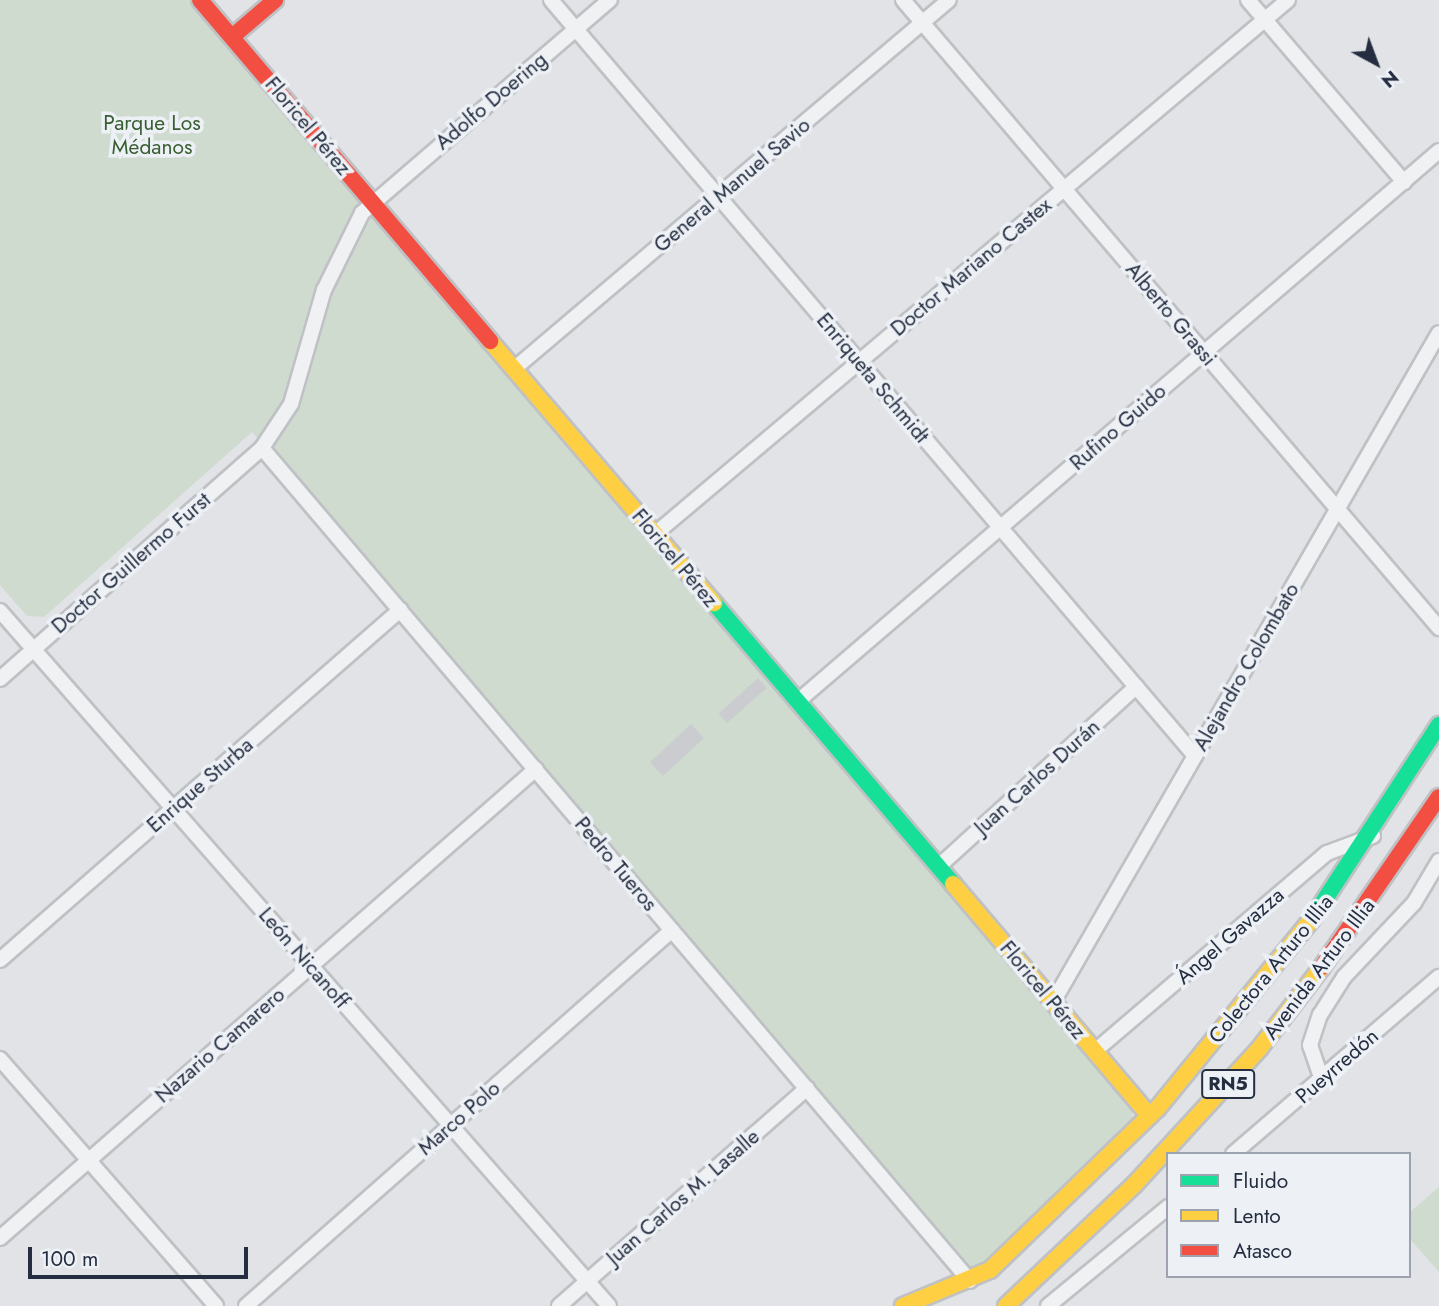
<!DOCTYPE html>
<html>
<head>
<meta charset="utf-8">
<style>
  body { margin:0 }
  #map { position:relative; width:1439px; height:1306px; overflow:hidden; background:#e1e3e6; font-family:Jost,sans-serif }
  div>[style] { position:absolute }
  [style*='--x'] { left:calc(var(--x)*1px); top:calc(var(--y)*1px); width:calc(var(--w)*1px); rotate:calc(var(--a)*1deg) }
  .green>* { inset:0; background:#d0dbd0 }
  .building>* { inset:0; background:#caccd0; transform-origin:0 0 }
  .roads { filter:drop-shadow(2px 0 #bfc1c4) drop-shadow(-2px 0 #bfc1c4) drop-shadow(0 2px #bfc1c4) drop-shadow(0 -2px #bfc1c4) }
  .street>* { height:14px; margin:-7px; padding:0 7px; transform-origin:7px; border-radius:7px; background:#f0f1f3 }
  .fast>* { height:16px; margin:-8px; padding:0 8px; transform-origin:8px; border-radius:8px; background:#16e098 }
  .slow>* { height:16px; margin:-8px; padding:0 8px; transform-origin:8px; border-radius:8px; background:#ffcf43 }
  .jam>* { height:16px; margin:-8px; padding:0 8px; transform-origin:8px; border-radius:8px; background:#f24e42 }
  span { translate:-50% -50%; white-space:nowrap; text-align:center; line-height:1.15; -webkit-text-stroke:7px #edf1f6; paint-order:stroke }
  .shield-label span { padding:2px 5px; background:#edf1f6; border:2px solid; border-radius:5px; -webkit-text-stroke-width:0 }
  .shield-label { font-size:19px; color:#252e41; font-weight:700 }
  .street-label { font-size:21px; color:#252e41 }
  .park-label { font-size:21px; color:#385e31 }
  .legend { position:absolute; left:1166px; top:1152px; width:245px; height:126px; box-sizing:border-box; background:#edf1f6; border:2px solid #9da3ae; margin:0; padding:9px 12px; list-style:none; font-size:21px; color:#252e41 }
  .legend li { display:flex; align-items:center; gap:14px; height:35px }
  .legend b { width:35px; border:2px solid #9da3ae }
  .north { position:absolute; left:1341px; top:28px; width:70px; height:70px; -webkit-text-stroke:5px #edf1f6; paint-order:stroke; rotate:139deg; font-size:19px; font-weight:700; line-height:28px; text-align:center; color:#252e41 }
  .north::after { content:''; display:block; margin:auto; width:24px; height:32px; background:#252e41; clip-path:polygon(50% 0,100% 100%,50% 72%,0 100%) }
  .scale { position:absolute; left:28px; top:1247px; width:220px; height:32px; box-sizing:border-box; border:4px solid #252e41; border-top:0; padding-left:9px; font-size:21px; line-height:24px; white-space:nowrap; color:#252e41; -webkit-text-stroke:5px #edf1f6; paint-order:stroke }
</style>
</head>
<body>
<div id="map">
  <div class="green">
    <div style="clip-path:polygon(0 0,190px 0,1131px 1106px,1133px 1120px,980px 1267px,967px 1269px,252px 432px,44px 617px,27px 616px,0 585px)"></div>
    <div style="clip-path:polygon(1439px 1187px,1439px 1272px,1409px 1238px,1409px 1213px)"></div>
  </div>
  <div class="building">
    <div style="left:758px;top:678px;width:13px;height:53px;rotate:48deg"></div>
    <div style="left:691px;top:724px;width:19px;height:56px;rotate:47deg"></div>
  </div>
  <div class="roads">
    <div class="street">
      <div style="--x:551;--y:0;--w:993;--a:49.57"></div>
      <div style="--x:903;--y:0;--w:826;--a:49.52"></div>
      <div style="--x:1248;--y:0;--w:240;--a:49.4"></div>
      <div style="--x:514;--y:369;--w:570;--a:-40.31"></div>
      <div style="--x:262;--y:448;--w:1093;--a:49.64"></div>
      <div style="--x:655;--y:534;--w:828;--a:-40.15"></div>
      <div style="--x:0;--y:611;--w:924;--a:48.77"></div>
      <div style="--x:0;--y:679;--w:349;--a:-41.4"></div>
      <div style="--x:262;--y:448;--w:53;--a:-56.6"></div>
      <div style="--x:291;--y:404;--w:119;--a:-73.9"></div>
      <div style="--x:324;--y:290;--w:86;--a:-63.7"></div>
      <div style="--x:362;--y:213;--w:327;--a:-40.7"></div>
      <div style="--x:797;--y:702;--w:846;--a:-40.64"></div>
      <div style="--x:938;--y:867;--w:268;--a:-42.3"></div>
      <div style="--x:0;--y:960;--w:532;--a:-41.19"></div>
      <div style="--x:1053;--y:1002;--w:772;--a:-60.02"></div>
      <div style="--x:1095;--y:1051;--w:305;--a:-40.5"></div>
      <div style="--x:1327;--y:853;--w:49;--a:-20.3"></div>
      <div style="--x:0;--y:1059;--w:328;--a:48.8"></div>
      <div style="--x:1322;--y:1080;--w:37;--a:-109"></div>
      <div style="--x:1310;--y:1045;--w:32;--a:-72"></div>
      <div style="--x:1320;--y:1015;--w:45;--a:-57.7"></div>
      <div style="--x:1344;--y:977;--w:102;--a:-46.6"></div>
      <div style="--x:1414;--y:903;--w:49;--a:-59.2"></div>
      <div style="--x:1233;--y:1154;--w:272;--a:-40.7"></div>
      <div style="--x:0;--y:1238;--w:712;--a:-41.19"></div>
      <div style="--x:246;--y:1306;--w:568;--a:-41.43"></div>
      <div style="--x:559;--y:1306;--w:330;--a:-41.3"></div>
      <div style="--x:1048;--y:1306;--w:156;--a:-39.5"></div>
    </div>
    <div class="fast">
      <div style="--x:714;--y:603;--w:369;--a:49.6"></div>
      <div style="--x:1312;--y:919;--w:232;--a:-56.8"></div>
    </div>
    <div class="slow">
      <div style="--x:490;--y:341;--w:345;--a:49.5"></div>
      <div style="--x:953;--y:884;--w:304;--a:49.7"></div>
      <div style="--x:903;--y:1306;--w:94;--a:-22.5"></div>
      <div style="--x:990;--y:1270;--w:232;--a:-44"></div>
      <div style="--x:1157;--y:1109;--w:245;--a:-50.8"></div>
      <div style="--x:1006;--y:1306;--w:176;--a:-43.4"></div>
      <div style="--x:1134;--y:1185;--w:185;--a:-47.4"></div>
      <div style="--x:1259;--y:1049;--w:103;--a:-52.5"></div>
    </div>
    <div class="jam">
      <div style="--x:200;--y:0;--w:448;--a:49.6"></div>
      <div style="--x:232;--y:37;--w:57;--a:-40.7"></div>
      <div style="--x:1322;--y:967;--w:206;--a:-55.5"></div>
    </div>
  </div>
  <div class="shield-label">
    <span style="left:1228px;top:1084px">RN5</span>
  </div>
  <div class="street-label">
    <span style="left:491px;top:101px;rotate:-40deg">Adolfo Doering</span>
    <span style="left:308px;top:126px;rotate:50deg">Floricel Pérez</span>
    <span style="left:732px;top:185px;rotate:-40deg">General Manuel Savio</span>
    <span style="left:971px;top:267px;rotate:-40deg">Doctor Mariano Castex</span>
    <span style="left:1171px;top:314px;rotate:50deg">Alberto Grassi</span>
    <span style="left:873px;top:378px;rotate:50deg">Enriqueta Schmidt</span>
    <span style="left:1118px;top:427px;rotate:-41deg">Rufino Guido</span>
    <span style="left:675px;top:558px;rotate:50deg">Floricel Pérez</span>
    <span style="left:131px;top:563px;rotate:-41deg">Doctor Guillermo Furst</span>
    <span style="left:1246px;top:667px;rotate:-60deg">Alejandro Colombato</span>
    <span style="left:1037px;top:777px;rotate:-42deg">Juan Carlos Durán</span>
    <span style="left:200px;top:785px;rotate:-41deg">Enrique Sturba</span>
    <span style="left:616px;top:864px;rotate:50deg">Pedro Tueros</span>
    <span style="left:1230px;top:936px;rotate:-41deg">Ángel Gavazza</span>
    <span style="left:304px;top:958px;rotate:49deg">León Nicanoff</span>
    <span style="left:1271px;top:969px;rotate:-51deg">Colectora Arturo Illia</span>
    <span style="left:1319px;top:969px;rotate:-53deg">Avenida Arturo Illia</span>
    <span style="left:1043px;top:990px;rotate:50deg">Floricel Pérez</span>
    <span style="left:220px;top:1045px;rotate:-41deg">Nazario Camarero</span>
    <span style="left:1337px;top:1066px;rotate:-41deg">Pueyrredón</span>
    <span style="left:459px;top:1118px;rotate:-41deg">Marco Polo</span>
    <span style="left:683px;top:1197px;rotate:-41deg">Juan Carlos M. Lasalle</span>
  </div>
  <div class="park-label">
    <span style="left:152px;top:135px">Parque Los<br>Médanos</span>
  </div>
  <ul class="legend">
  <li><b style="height:9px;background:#16e098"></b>Fluido</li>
  <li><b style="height:9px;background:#ffcf43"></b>Lento</li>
  <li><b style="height:9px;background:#f24e42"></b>Atasco</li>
  </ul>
  <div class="north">N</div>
  <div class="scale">100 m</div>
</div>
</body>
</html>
